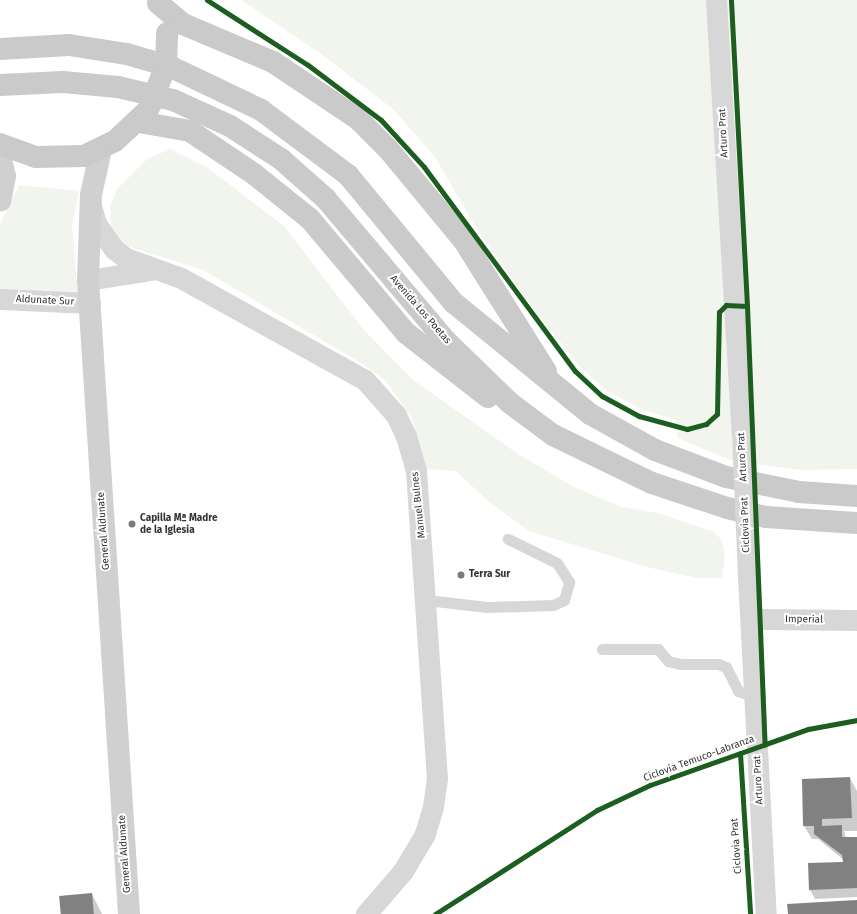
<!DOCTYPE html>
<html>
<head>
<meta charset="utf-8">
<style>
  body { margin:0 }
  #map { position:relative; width:857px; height:914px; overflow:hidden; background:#fff; font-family:"Fira Sans",sans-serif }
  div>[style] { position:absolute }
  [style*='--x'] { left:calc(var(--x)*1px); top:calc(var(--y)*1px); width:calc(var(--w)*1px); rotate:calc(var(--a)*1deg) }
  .green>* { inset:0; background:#f1f5ed }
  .shadow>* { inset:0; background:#0003 }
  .building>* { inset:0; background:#818181; transform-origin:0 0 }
  .service>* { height:11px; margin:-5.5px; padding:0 5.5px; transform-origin:5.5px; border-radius:5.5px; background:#d7d7d7 }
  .minor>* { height:21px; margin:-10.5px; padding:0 10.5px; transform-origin:10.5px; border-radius:10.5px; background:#d7d7d7 }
  .secondary>* { height:22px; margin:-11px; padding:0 11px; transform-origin:11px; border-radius:11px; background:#d0d0d0 }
  .primary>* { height:22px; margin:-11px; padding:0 11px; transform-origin:11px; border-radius:11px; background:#cacaca }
  .minor-bridge>* { height:21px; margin:-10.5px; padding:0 10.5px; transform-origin:10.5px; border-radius:10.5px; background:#d7d7d7 }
  .primary-bridge>* { height:22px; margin:-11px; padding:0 11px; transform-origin:11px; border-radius:11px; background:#cacaca }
  .cycleway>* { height:5px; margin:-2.5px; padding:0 2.5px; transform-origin:2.5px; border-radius:2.5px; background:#1b5e20 }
  .dots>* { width:11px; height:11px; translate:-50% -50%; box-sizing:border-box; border:2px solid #fff; border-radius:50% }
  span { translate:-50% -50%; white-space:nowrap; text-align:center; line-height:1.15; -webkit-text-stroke:4px #fff; paint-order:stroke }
  .street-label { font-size:10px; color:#333 }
  .poi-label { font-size:10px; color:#333; font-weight:700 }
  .left { translate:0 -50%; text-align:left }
</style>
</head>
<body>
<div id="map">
  <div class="green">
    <div style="clip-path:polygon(241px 0,857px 0,857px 469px,801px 470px,732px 461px,678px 438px,676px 420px,643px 410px,607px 391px,580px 367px,531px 305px,480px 234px,435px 157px,393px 109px,320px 53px)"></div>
    <div style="clip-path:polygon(170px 149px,208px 168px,284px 226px,363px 329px,413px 380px,518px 454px,576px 488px,622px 507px,658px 513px,714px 532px,722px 540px,725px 557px,722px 578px,697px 578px,647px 567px,529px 531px,488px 501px,456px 471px,426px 469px,411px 417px,385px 380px,358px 361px,203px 270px,127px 246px,111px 231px,110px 207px,117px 189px,147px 159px)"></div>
    <div style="clip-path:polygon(19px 185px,79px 191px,72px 225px,78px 296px,0 292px,0 224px)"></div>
  </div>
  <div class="shadow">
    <div style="clip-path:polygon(850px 778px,857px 791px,857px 831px,844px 831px,846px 838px,857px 838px,857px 897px,815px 899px,810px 890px,809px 864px,844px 863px,844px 860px,818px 839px,812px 839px,804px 826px,803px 780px)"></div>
    <div style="clip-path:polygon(92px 894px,102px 914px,61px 914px)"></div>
  </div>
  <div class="building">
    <div style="clip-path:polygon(850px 777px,852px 818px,822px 819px,822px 826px,842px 825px,842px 837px,857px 837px,857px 888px,809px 890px,808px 863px,843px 862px,842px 855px,814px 834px,814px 826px,803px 826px,802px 779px)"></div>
    <div style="left:92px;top:893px;width:21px;height:33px;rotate:85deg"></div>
    <div style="clip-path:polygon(857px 900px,857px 914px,788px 914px,787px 904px)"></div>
  </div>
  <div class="service">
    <div style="--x:427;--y:600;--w:60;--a:6.7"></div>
    <div style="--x:487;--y:607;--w:66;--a:-1.7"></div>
    <div style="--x:553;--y:605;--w:12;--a:-24"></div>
    <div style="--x:564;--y:600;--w:19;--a:-74"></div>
    <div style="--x:569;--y:582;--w:22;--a:-122"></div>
    <div style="--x:557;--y:563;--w:55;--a:-153.9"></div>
    <div style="--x:602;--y:649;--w:56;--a:0"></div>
    <div style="--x:658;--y:649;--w:16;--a:50"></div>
    <div style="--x:668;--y:661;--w:12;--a:14"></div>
    <div style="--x:680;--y:664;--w:38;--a:0"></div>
    <div style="--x:718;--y:664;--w:9;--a:21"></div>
    <div style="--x:726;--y:667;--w:27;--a:63"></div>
    <div style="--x:738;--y:691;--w:18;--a:19"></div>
  </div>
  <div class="minor">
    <div style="--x:716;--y:0;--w:435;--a:86.6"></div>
    <div style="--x:91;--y:206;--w:19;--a:74"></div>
    <div style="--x:96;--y:224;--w:31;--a:54"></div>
    <div style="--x:114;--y:249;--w:15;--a:37"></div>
    <div style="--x:126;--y:258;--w:59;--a:20"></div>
    <div style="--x:181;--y:278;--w:210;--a:29"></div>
    <div style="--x:365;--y:380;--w:47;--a:48.5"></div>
    <div style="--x:396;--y:415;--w:23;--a:65"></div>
    <div style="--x:406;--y:436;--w:36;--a:74"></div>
    <div style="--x:416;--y:471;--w:308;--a:86.1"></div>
    <div style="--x:437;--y:778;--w:29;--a:98"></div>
    <div style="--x:433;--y:807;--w:28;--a:107"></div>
    <div style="--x:425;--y:834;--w:43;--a:120.7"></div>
    <div style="--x:403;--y:871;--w:57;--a:130.7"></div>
    <div style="--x:88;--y:280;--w:64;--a:-9"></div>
    <div style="--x:0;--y:299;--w:90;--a:2.5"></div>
    <div style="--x:748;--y:576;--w:338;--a:87"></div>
    <div style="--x:751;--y:619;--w:106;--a:0.5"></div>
  </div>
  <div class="secondary">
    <div style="--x:101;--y:149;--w:47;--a:102.3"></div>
    <div style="--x:91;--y:195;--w:85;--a:92"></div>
    <div style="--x:88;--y:280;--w:635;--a:86.3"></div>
    <div style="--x:0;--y:155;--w:22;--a:77"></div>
    <div style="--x:5;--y:176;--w:25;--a:101"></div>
  </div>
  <div class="primary">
    <div style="--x:158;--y:3;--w:33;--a:40"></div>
    <div style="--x:183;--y:24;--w:98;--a:22.9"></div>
    <div style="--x:273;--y:62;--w:102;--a:33.8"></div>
    <div style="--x:358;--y:119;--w:44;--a:45"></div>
    <div style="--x:389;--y:150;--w:118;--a:50.5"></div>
    <div style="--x:464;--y:241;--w:154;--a:57.8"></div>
    <div style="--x:0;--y:49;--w:69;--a:-3.3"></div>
    <div style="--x:69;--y:45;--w:59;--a:8.8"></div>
    <div style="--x:127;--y:54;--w:46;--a:16.5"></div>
    <div style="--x:171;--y:67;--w:100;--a:25.5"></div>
    <div style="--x:261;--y:110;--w:109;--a:36.8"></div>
    <div style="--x:348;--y:175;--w:166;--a:50.4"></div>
    <div style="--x:454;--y:303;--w:176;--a:39.2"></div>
    <div style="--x:590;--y:414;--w:74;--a:29"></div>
    <div style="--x:655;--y:450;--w:76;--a:20.8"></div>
    <div style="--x:726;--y:477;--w:75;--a:11.6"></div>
    <div style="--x:799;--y:492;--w:58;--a:3.9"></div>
    <div style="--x:0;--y:85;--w:63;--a:-2.7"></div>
    <div style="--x:63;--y:82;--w:55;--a:5.2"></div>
    <div style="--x:118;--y:87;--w:57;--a:13.3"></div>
    <div style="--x:173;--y:100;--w:63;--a:24.5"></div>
    <div style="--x:230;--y:126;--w:61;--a:32.9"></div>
    <div style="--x:281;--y:159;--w:60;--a:41.6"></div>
    <div style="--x:326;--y:199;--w:186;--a:49.8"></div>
    <div style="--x:446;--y:341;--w:89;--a:44.1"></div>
    <div style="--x:510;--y:403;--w:54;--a:36.7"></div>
    <div style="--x:553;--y:435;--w:110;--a:25.9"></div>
    <div style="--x:652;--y:483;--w:79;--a:18.4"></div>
    <div style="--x:727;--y:508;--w:40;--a:13"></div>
    <div style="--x:766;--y:517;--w:91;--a:3.8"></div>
    <div style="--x:139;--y:122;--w:52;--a:10"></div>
    <div style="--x:190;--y:131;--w:77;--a:33.9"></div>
    <div style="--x:254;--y:174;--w:72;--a:38.8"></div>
    <div style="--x:310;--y:219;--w:149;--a:49.9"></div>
    <div style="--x:406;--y:333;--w:104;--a:38"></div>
    <div style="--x:0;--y:144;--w:38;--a:20"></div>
    <div style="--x:36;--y:157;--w:48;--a:-1.2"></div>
    <div style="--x:84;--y:156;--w:34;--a:-26"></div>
    <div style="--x:115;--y:141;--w:45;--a:-43.2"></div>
  </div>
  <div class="minor-bridge">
    <div style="--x:742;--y:434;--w:142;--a:87.6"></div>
  </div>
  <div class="primary-bridge">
    <div style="--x:150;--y:106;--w:44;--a:-68.7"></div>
    <div style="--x:166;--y:65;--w:32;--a:-88"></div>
  </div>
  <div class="cycleway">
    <div style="--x:207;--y:0;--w:120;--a:32.8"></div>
    <div style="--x:308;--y:65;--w:91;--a:37"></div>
    <div style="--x:381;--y:120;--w:64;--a:47.5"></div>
    <div style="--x:424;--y:167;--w:254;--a:53.5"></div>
    <div style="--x:575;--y:371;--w:37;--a:43"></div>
    <div style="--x:602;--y:396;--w:42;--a:28.4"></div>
    <div style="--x:639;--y:416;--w:50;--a:15.2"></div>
    <div style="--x:687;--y:429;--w:20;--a:-15"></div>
    <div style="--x:706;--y:424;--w:15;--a:-42"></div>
    <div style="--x:717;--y:414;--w:102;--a:-88.9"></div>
    <div style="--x:719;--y:312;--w:10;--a:-45"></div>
    <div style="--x:726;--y:305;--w:21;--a:3"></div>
    <div style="--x:747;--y:306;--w:306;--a:-93"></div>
    <div style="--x:747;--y:306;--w:439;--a:87.7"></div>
    <div style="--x:740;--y:753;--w:161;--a:86.4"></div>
    <div style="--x:435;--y:914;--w:193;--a:-32.7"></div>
    <div style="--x:597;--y:810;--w:59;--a:-25.3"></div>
    <div style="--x:650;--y:785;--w:168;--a:-19.5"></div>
    <div style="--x:808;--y:729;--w:50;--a:-10.4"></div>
  </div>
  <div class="dots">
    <div style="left:132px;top:524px;background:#7a7a7a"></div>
    <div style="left:461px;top:575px;background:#7a7a7a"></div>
  </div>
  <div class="street-label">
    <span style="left:724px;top:133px;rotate:-93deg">Arturo Prat</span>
    <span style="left:45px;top:301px;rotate:3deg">Aldunate Sur</span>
    <span style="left:420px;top:310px;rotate:49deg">Avenida Los Poetas</span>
    <span style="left:743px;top:457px;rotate:-93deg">Arturo Prat</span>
    <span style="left:419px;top:505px;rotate:-96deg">Manuel Bulnes</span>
    <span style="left:746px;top:525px;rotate:-92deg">Ciclovia Prat</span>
    <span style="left:104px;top:531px;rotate:-94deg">General Aldunate</span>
    <span style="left:804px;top:620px;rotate:1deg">Imperial</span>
    <span style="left:699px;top:759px;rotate:-20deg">Ciclovía Temuco-Labranza</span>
    <span style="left:759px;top:780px;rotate:-93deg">Arturo Prat</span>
    <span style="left:737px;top:846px;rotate:-94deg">Ciclovia Prat</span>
    <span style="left:125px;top:854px;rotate:-94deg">General Aldunate</span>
  </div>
  <div class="poi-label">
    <span class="left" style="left:140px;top:524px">Capilla Mª Madre<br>de la Iglesia</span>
    <span class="left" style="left:469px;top:575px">Terra Sur</span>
  </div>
</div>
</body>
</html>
